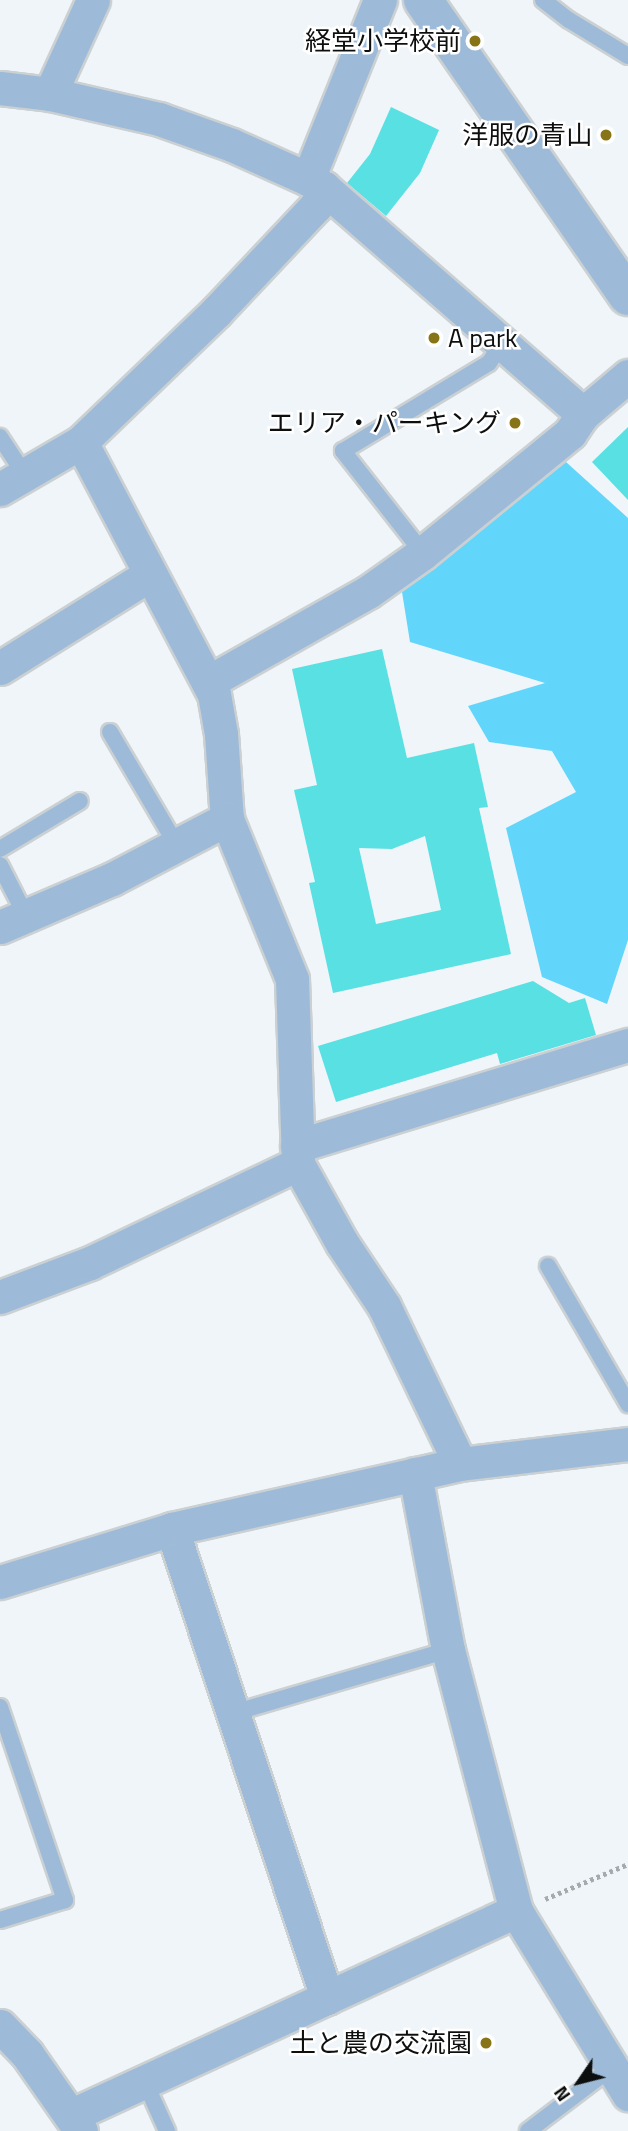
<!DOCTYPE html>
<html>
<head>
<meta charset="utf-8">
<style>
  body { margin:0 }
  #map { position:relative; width:628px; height:2131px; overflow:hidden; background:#eff5f8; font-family:"Titillium Web","Noto Sans JP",sans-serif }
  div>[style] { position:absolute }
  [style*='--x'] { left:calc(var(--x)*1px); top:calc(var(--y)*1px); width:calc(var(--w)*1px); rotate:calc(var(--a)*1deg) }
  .forest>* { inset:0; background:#62d5fb }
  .building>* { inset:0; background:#59e0e3 }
  .path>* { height:4.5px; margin-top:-2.25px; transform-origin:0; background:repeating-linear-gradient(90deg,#a6aaac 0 3.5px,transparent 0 7px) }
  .roads { filter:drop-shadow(2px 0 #cbd0d3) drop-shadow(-2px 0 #cbd0d3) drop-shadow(0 2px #cbd0d3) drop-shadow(0 -2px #cbd0d3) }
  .service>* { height:16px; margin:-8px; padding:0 8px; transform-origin:8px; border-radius:8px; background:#9dbbd8 }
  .minor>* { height:33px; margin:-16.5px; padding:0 16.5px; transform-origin:16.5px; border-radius:16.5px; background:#9dbbd8 }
  .tertiary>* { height:38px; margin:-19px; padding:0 19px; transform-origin:19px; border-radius:19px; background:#9dbbd8 }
  .dots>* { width:19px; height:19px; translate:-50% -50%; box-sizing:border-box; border:4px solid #fff; border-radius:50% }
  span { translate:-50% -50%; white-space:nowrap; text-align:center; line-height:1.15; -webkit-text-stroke:5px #fff; paint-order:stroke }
  .poi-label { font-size:26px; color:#0d0f0f }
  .right { translate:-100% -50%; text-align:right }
  .left { translate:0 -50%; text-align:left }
  .north { position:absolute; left:544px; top:2047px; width:70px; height:70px; -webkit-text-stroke:5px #fff; paint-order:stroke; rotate:235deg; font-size:19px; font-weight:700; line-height:28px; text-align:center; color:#0d0f0f }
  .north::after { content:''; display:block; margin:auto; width:24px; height:32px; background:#0d0f0f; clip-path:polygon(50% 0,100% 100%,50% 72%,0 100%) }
</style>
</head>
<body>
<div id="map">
  <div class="forest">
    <div style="clip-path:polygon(566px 462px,628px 518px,628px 940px,607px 1004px,542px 977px,506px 828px,576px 792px,552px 751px,489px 742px,468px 706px,545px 683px,410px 642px,402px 592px)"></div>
  </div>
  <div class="building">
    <div style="clip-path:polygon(391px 107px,439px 130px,420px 173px,386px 216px,347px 183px,370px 154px)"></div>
    <div style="clip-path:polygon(628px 427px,628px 500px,592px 462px)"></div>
    <div style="clip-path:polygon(evenodd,382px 649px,407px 758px,474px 743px,488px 807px,479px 808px,511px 954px,333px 993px,309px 883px,315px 882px,294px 790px,317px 785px,292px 669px,382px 649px,425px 836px,441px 910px,376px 924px,359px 848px,392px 849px,425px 836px)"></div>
    <div style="clip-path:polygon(533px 981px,569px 1003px,585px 998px,596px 1035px,500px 1064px,497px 1053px,336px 1102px,318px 1046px)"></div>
  </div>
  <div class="path">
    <div style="--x:545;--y:1899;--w:90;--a:-22.9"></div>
  </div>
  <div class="roads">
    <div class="service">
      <div style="--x:543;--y:0;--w:33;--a:38"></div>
      <div style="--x:569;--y:20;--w:69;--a:31.4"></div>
      <div style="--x:0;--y:437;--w:45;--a:56.7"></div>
      <div style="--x:423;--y:553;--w:130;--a:-128.1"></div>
      <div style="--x:343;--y:451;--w:170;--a:-31.1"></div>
      <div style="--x:489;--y:363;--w:24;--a:-57"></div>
      <div style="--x:110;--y:732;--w:130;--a:59.5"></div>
      <div style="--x:0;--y:849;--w:93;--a:-31"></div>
      <div style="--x:0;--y:865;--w:59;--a:63"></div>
      <div style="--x:548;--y:1266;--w:160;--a:59.9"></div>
      <div style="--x:0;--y:1707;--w:204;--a:71.4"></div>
      <div style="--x:65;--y:1900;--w:68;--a:162.9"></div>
      <div style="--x:233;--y:1713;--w:224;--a:-16.3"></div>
      <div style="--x:145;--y:2082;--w:54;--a:65.8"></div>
      <div style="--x:528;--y:2131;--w:104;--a:-37.2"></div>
    </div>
    <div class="minor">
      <div style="--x:0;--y:88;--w:50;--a:6.8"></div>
      <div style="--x:50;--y:94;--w:112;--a:12.9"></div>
      <div style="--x:159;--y:119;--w:77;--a:19.6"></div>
      <div style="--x:232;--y:145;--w:83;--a:24.1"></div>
      <div style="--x:308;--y:179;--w:18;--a:29"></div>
      <div style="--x:324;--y:188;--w:344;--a:41.1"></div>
      <div style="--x:50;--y:94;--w:103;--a:-65.4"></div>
      <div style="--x:308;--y:179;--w:193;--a:-68.1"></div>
      <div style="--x:81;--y:442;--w:285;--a:62.2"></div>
      <div style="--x:214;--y:694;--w:41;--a:80.1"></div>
      <div style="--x:221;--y:734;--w:85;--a:86"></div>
      <div style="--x:227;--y:819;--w:173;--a:67.9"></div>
      <div style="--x:292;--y:979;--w:185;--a:88.1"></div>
      <div style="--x:298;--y:1164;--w:90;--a:60.9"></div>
      <div style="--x:342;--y:1243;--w:76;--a:56.3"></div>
      <div style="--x:384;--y:1306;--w:175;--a:64.3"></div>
      <div style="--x:0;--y:489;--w:94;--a:-30.1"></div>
      <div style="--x:81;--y:442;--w:187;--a:-43.9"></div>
      <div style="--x:216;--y:312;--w:146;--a:-46.7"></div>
      <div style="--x:316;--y:206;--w:20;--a:-66"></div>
      <div style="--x:0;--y:668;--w:176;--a:-32"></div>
      <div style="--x:210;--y:681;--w:181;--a:-29.4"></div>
      <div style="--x:368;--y:592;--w:67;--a:-35.3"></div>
      <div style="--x:423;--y:553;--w:190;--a:-39.2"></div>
      <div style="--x:570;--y:433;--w:23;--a:-56"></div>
      <div style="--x:583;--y:414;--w:59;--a:-40.2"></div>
      <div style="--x:0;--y:927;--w:122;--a:-23.2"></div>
      <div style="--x:112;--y:879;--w:130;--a:-27.6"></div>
      <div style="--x:297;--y:1146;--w:346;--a:-17"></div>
      <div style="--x:0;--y:1297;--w:96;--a:-20.7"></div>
      <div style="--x:90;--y:1263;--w:230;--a:-25.5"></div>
      <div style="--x:415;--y:1474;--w:179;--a:79.4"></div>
      <div style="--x:448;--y:1650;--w:270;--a:75.4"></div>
      <div style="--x:516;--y:1911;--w:215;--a:58.5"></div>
      <div style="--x:172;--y:1529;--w:494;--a:71.7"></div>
      <div style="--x:0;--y:1582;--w:180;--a:-17.1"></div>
      <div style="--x:172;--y:1529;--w:295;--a:-12.7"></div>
      <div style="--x:460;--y:1464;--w:169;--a:-6.8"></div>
      <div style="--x:0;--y:2026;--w:39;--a:46"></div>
      <div style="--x:27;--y:2054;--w:94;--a:55"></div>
      <div style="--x:72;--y:2115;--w:489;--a:-24.7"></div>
    </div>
    <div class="tertiary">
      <div style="--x:423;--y:0;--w:360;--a:55.3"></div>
    </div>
  </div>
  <div class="dots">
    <div style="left:475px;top:41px;background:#877416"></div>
    <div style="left:606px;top:135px;background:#877416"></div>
    <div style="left:434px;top:338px;background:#877416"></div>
    <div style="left:515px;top:423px;background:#877416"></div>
    <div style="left:486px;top:2043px;background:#877416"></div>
  </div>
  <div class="poi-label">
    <span class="right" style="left:461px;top:41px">経堂小学校前</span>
    <span class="right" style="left:592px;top:135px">洋服の青山</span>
    <span class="left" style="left:448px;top:338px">A park</span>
    <span class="right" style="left:501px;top:423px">エリア・パーキング</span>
    <span class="right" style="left:472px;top:2043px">土と農の交流園</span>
  </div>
  <div class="north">N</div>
</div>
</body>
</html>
